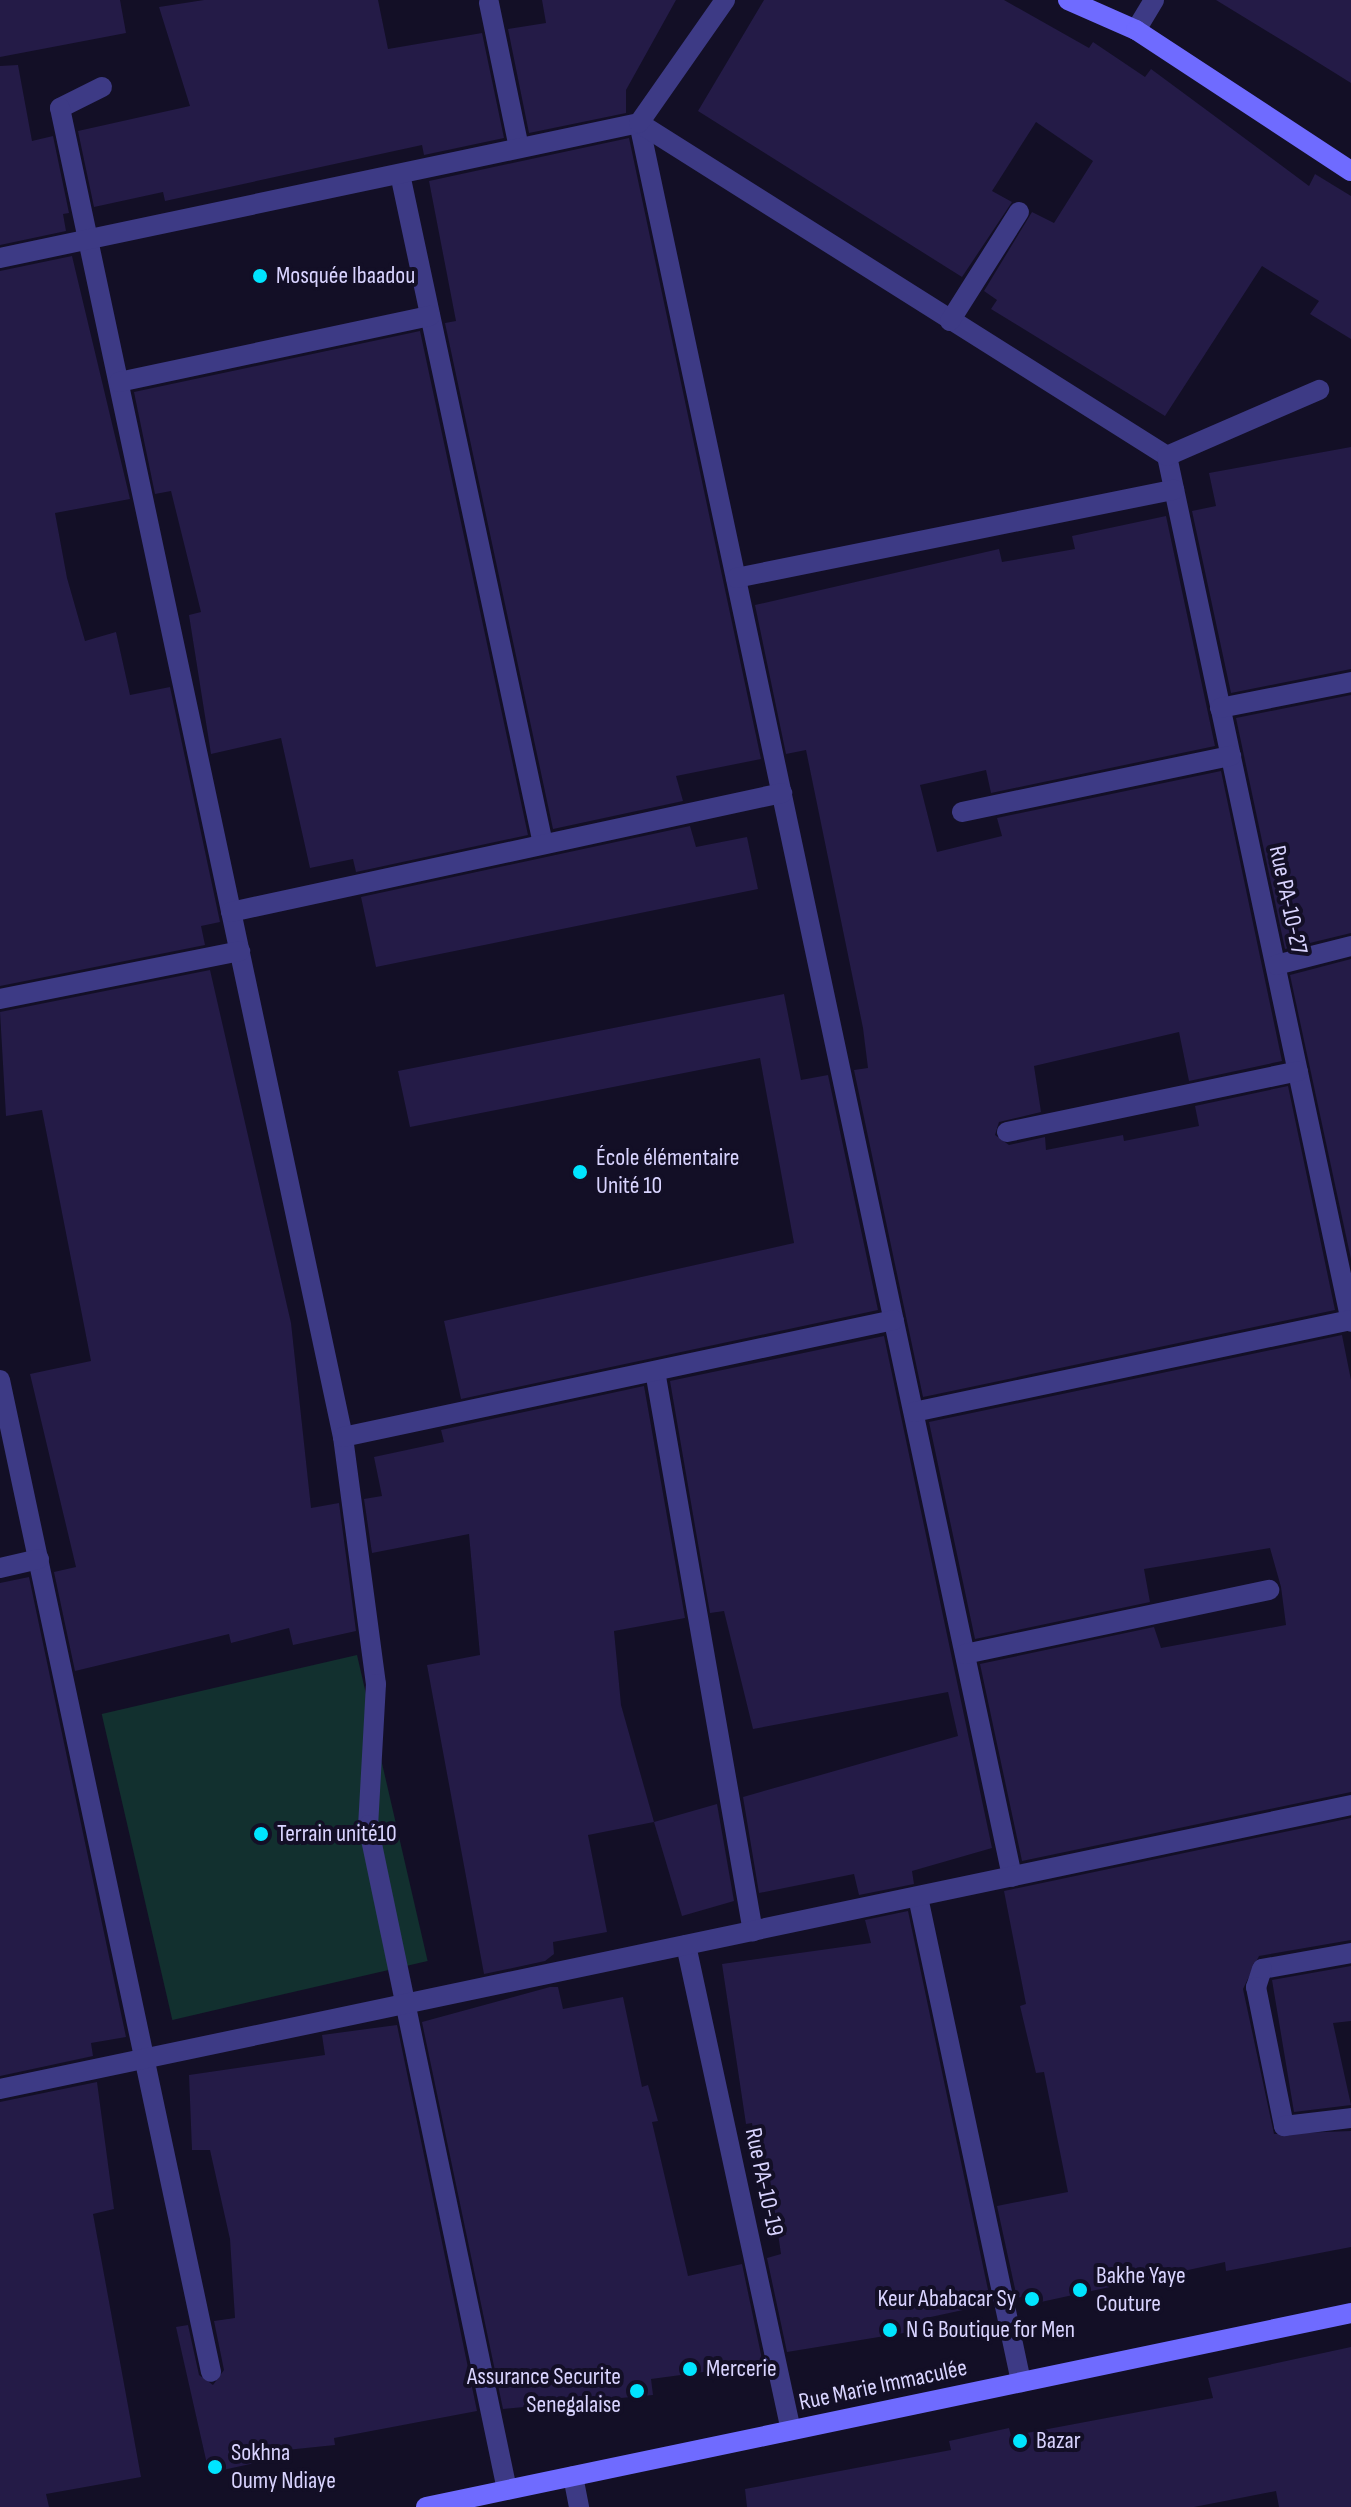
<!DOCTYPE html>
<html>
<head>
<meta charset="utf-8">
<style>
  body { margin:0 }
  #map { position:relative; width:1351px; height:2507px; overflow:hidden; background:#130f26; font-family:"Sofia Sans Condensed",sans-serif }
  div>[style] { position:absolute }
  [style*='--x'] { left:calc(var(--x)*1px); top:calc(var(--y)*1px); width:calc(var(--w)*1px); rotate:calc(var(--a)*1deg) }
  .green>* { inset:0; background:#12302f; transform-origin:0 0 }
  .building>* { inset:0; background:#241b47 }
  .street>* { height:20px; margin:-10px; padding:0 10px; transform-origin:10px; border-radius:10px; background:#3d3a85 }
  .secondary>* { height:20px; margin:-10px; padding:0 10px; transform-origin:10px; border-radius:10px; background:#6f6bff }
  .dots>* { width:22px; height:22px; translate:-50% -50%; box-sizing:border-box; border:4px solid #130f26; border-radius:50% }
  span { translate:-50% -50%; white-space:nowrap; text-align:center; line-height:1.15; -webkit-text-stroke:8px #130f26; paint-order:stroke }
  .poi-label { font-size:24px; color:#d9d4ff }
  .left { translate:0 -50%; text-align:left }
  .right { translate:-100% -50%; text-align:right }
  .street-label { font-size:24px; color:#d9d4ff }
</style>
</head>
<body>
<div id="map">
  <div class="green">
    <div style="left:357px;top:1655px;width:314px;height:262px;rotate:77deg"></div>
  </div>
  <div class="building">
    <div style="clip-path:polygon(0 0,120px 0,126px 33px,0 57px)"></div>
    <div style="clip-path:polygon(204px 0,378px 0,388px 49px,482px 33px,504px 138px,424px 155px,422px 145px,165px 201px,163px 192px,94px 207px,78px 131px,190px 106px,159px 7px)"></div>
    <div style="clip-path:polygon(542px 0,676px 0,626px 90px,626px 113px,529px 133px,508px 29px,546px 23px)"></div>
    <div style="clip-path:polygon(764px 0,1004px 0,1089px 48px,1093px 42px,1145px 77px,1151px 69px,1309px 186px,1315px 174px,1351px 196px,1351px 339px,1310px 314px,1319px 301px,1262px 266px,1165px 416px,991px 309px,997px 300px,984px 291px,1032px 212px,1054px 223px,1093px 161px,1036px 122px,992px 191px,1012px 202px,962px 277px,698px 111px)"></div>
    <div style="clip-path:polygon(1216px 0,1351px 0,1351px 83px,1298px 50px)"></div>
    <div style="clip-path:polygon(18px 65px,32px 141px,53px 136px,69px 213px,63px 214px,66px 231px,0 245px,0 66px)"></div>
    <div style="clip-path:polygon(629px 138px,761px 759px,676px 776px,683px 801px,553px 829px,445px 323px,456px 321px,429px 181px)"></div>
    <div style="clip-path:polygon(72px 256px,130px 499px,55px 513px,67px 578px,85px 641px,116px 632px,130px 695px,170px 687px,220px 922px,201px 926px,205px 945px,0 986px,0 271px)"></div>
    <div style="clip-path:polygon(420px 331px,528px 835px,356px 872px,353px 859px,310px 868px,281px 738px,211px 754px,189px 615px,201px 612px,171px 491px,155px 494px,134px 392px)"></div>
    <div style="clip-path:polygon(1351px 447px,1351px 669px,1231px 693px,1192px 511px,1216px 506px,1209px 473px)"></div>
    <div style="clip-path:polygon(1166px 516px,1215px 746px,991px 793px,986px 770px,920px 785px,937px 852px,1002px 836px,997px 818px,1221px 771px,1282px 1061px,1189px 1081px,1179px 1032px,1034px 1066px,1041px 1112px,999px 1122px,995px 1135px,1009px 1145px,1045px 1137px,1046px 1150px,1123px 1135px,1124px 1141px,1199px 1126px,1195px 1106px,1288px 1086px,1335px 1310px,923px 1397px,854px 1070px,868px 1068px,863px 1028px,806px 750px,786px 754px,755px 605px,999px 549px,1002px 562px,1075px 549px,1072px 536px)"></div>
    <div style="clip-path:polygon(1351px 695px,1351px 933px,1285px 949px,1236px 718px)"></div>
    <div style="clip-path:polygon(690px 826px,696px 847px,747px 837px,758px 889px,376px 967px,361px 897px)"></div>
    <div style="clip-path:polygon(1351px 959px,1351px 1259px,1290px 975px)"></div>
    <div style="clip-path:polygon(210px 970px,291px 1323px,311px 1508px,339px 1503px,356px 1631px,293px 1645px,289px 1628px,231px 1643px,229px 1634px,75px 1671px,54px 1572px,76px 1567px,30px 1374px,91px 1361px,42px 1110px,6px 1116px,0 1012px)"></div>
    <div style="clip-path:polygon(784px 994px,801px 1080px,828px 1075px,878px 1310px,461px 1399px,444px 1321px,794px 1243px,760px 1058px,410px 1127px,398px 1071px)"></div>
    <div style="clip-path:polygon(1342px 1335px,1351px 1380px,1351px 1792px,1022px 1861px,980px 1664px,1154px 1627px,1161px 1648px,1286px 1625px,1281px 1587px,1270px 1548px,1144px 1569px,1150px 1602px,975px 1639px,929px 1422px)"></div>
    <div style="clip-path:polygon(884px 1336px,992px 1848px,912px 1871px,914px 1884px,859px 1895px,854px 1874px,759px 1893px,743px 1797px,958px 1736px,948px 1692px,753px 1729px,724px 1611px,710px 1613px,670px 1381px)"></div>
    <div style="clip-path:polygon(644px 1386px,685px 1618px,614px 1631px,621px 1705px,654px 1822px,588px 1835px,607px 1932px,553px 1942px,554px 1954px,545px 1961px,484px 1974px,427px 1665px,480px 1655px,469px 1534px,372px 1553px,364px 1499px,382px 1496px,374px 1457px,444px 1442px,441px 1430px)"></div>
    <div style="clip-path:polygon(29px 1577px,126px 2037px,91px 2043px,93px 2056px,0 2076px,0 1583px)"></div>
    <div style="clip-path:polygon(717px 1804px,734px 1901px,682px 1916px,654px 1822px)"></div>
    <div style="clip-path:polygon(1351px 1818px,1351px 1940px,1259px 1956px,1243px 1989px,1274px 2134px,1351px 2131px,1351px 2247px,1226px 2271px,1225px 2262px,1027px 2305px,1025px 2296px,1017px 2298px,997px 2206px,1068px 2192px,1044px 2072px,1036px 2073px,1020px 2006px,1026px 2004px,1004px 1891px)"></div>
    <div style="clip-path:polygon(908px 1911px,991px 2304px,926px 2318px,928px 2329px,787px 2352px,767px 2258px,781px 2254px,769px 2172px,760px 2173px,752px 2123px,746px 2124px,722px 1964px,871px 1943px,865px 1920px)"></div>
    <div style="clip-path:polygon(1351px 1966px,1351px 2021px,1333px 2023px,1351px 2105px,1294px 2112px,1272px 1980px)"></div>
    <div style="clip-path:polygon(550px 1987px,558px 1987px,563px 2009px,623px 1997px,642px 2087px,648px 2085px,658px 2121px,652px 2122px,688px 2276px,742px 2264px,763px 2364px,651px 2379px,653px 2395px,503px 2409px,422px 2022px)"></div>
    <div style="clip-path:polygon(397px 2025px,477px 2411px,334px 2438px,335px 2445px,257px 2453px,259px 2462px,209px 2473px,176px 2327px,188px 2325px,199px 2375px,213px 2385px,224px 2370px,214px 2321px,235px 2318px,230px 2239px,210px 2150px,192px 2150px,189px 2075px,325px 2055px,322px 2035px)"></div>
    <div style="clip-path:polygon(97px 2082px,114px 2209px,93px 2214px,141px 2477px,46px 2494px,49px 2507px,0 2507px,0 2102px)"></div>
    <div style="clip-path:polygon(1351px 2347px,1351px 2507px,1279px 2507px,1276px 2491px,1194px 2507px,747px 2507px,745px 2489px,951px 2450px,949px 2441px,1009px 2428px,1011px 2436px,1213px 2398px,1208px 2378px)"></div>
  </div>
  <div class="street">
    <div style="--x:489;--y:3;--w:148;--a:78.3"></div>
    <div style="--x:1136;--y:30;--w:35;--a:-59"></div>
    <div style="--x:102;--y:87;--w:47;--a:153.4"></div>
    <div style="--x:60;--y:108;--w:1359;--a:77.98"></div>
    <div style="--x:343;--y:1437;--w:249;--a:82.4"></div>
    <div style="--x:376;--y:1684;--w:141;--a:93.2"></div>
    <div style="--x:368;--y:1825;--w:679;--a:78.19"></div>
    <div style="--x:639;--y:123;--w:1793;--a:77.99"></div>
    <div style="--x:639;--y:123;--w:624;--a:32.24"></div>
    <div style="--x:1167;--y:456;--w:885;--a:78"></div>
    <div style="--x:400;--y:174;--w:685;--a:77.95"></div>
    <div style="--x:0;--y:258;--w:653;--a:-11.93"></div>
    <div style="--x:639;--y:123;--w:150;--a:-55"></div>
    <div style="--x:950;--y:321;--w:129;--a:-57.7"></div>
    <div style="--x:119;--y:382;--w:318;--a:-12"></div>
    <div style="--x:1167;--y:456;--w:166;--a:-23.5"></div>
    <div style="--x:736;--y:578;--w:447;--a:-11.4"></div>
    <div style="--x:1220;--y:708;--w:134;--a:-11.2"></div>
    <div style="--x:962;--y:812;--w:275;--a:-11.8"></div>
    <div style="--x:231;--y:912;--w:564;--a:-12.19"></div>
    <div style="--x:1276;--y:965;--w:77;--a:-14.2"></div>
    <div style="--x:0;--y:999;--w:245;--a:-11.3"></div>
    <div style="--x:1007;--y:1132;--w:297;--a:-11.8"></div>
    <div style="--x:655;--y:1371;--w:569;--a:80.09"></div>
    <div style="--x:0;--y:1380;--w:1014;--a:77.99"></div>
    <div style="--x:914;--y:1412;--w:447;--a:-11.9"></div>
    <div style="--x:343;--y:1437;--w:563;--a:-11.99"></div>
    <div style="--x:0;--y:1568;--w:40;--a:-13"></div>
    <div style="--x:965;--y:1654;--w:311;--a:-11.9"></div>
    <div style="--x:918;--y:1897;--w:496;--a:78"></div>
    <div style="--x:686;--y:1945;--w:496;--a:77.8"></div>
    <div style="--x:1351;--y:1953;--w:90;--a:169.8"></div>
    <div style="--x:1262;--y:1969;--w:19;--a:108"></div>
    <div style="--x:1256;--y:1987;--w:142;--a:78.6"></div>
    <div style="--x:1284;--y:2126;--w:67;--a:-6.8"></div>
    <div style="--x:0;--y:2089;--w:1381;--a:-11.87"></div>
    <div style="--x:573;--y:2476;--w:32;--a:79"></div>
  </div>
  <div class="secondary">
    <div style="--x:1068;--y:0;--w:74;--a:23.8"></div>
    <div style="--x:1136;--y:30;--w:257;--a:33.3"></div>
    <div style="--x:426;--y:2507;--w:945;--a:-11.84"></div>
  </div>
  <div class="dots">
    <div style="left:260px;top:276px;background:#00e5ff"></div>
    <div style="left:580px;top:1172px;background:#00e5ff"></div>
    <div style="left:261px;top:1834px;background:#00e5ff"></div>
    <div style="left:1080px;top:2290px;background:#00e5ff"></div>
    <div style="left:1032px;top:2299px;background:#00e5ff"></div>
    <div style="left:890px;top:2330px;background:#00e5ff"></div>
    <div style="left:690px;top:2369px;background:#00e5ff"></div>
    <div style="left:637px;top:2391px;background:#00e5ff"></div>
    <div style="left:1020px;top:2441px;background:#00e5ff"></div>
    <div style="left:215px;top:2467px;background:#00e5ff"></div>
  </div>
  <div class="poi-label">
    <span class="left" style="left:276px;top:276px">Mosquée Ibaadou</span>
    <span class="left" style="left:596px;top:1172px">École élémentaire<br>Unité 10</span>
    <span class="left" style="left:277px;top:1834px">Terrain unité10</span>
    <span class="left" style="left:1096px;top:2290px">Bakhe Yaye<br>Couture</span>
    <span class="right" style="left:1016px;top:2299px">Keur Ababacar Sy</span>
    <span class="left" style="left:906px;top:2330px">N G Boutique for Men</span>
    <span class="left" style="left:706px;top:2369px">Mercerie</span>
    <span class="right" style="left:621px;top:2391px">Assurance Securite<br>Senegalaise</span>
    <span class="left" style="left:1036px;top:2441px">Bazar</span>
    <span class="left" style="left:231px;top:2467px">Sokhna<br>Oumy Ndiaye</span>
  </div>
  <div class="street-label">
    <span style="left:1288px;top:900px;rotate:78deg">Rue PA-10-27</span>
    <span style="left:764px;top:2182px;rotate:78deg">Rue PA-10-19</span>
    <span style="left:883px;top:2385px;rotate:-12deg">Rue Marie Immaculée</span>
  </div>
</div>
</body>
</html>
